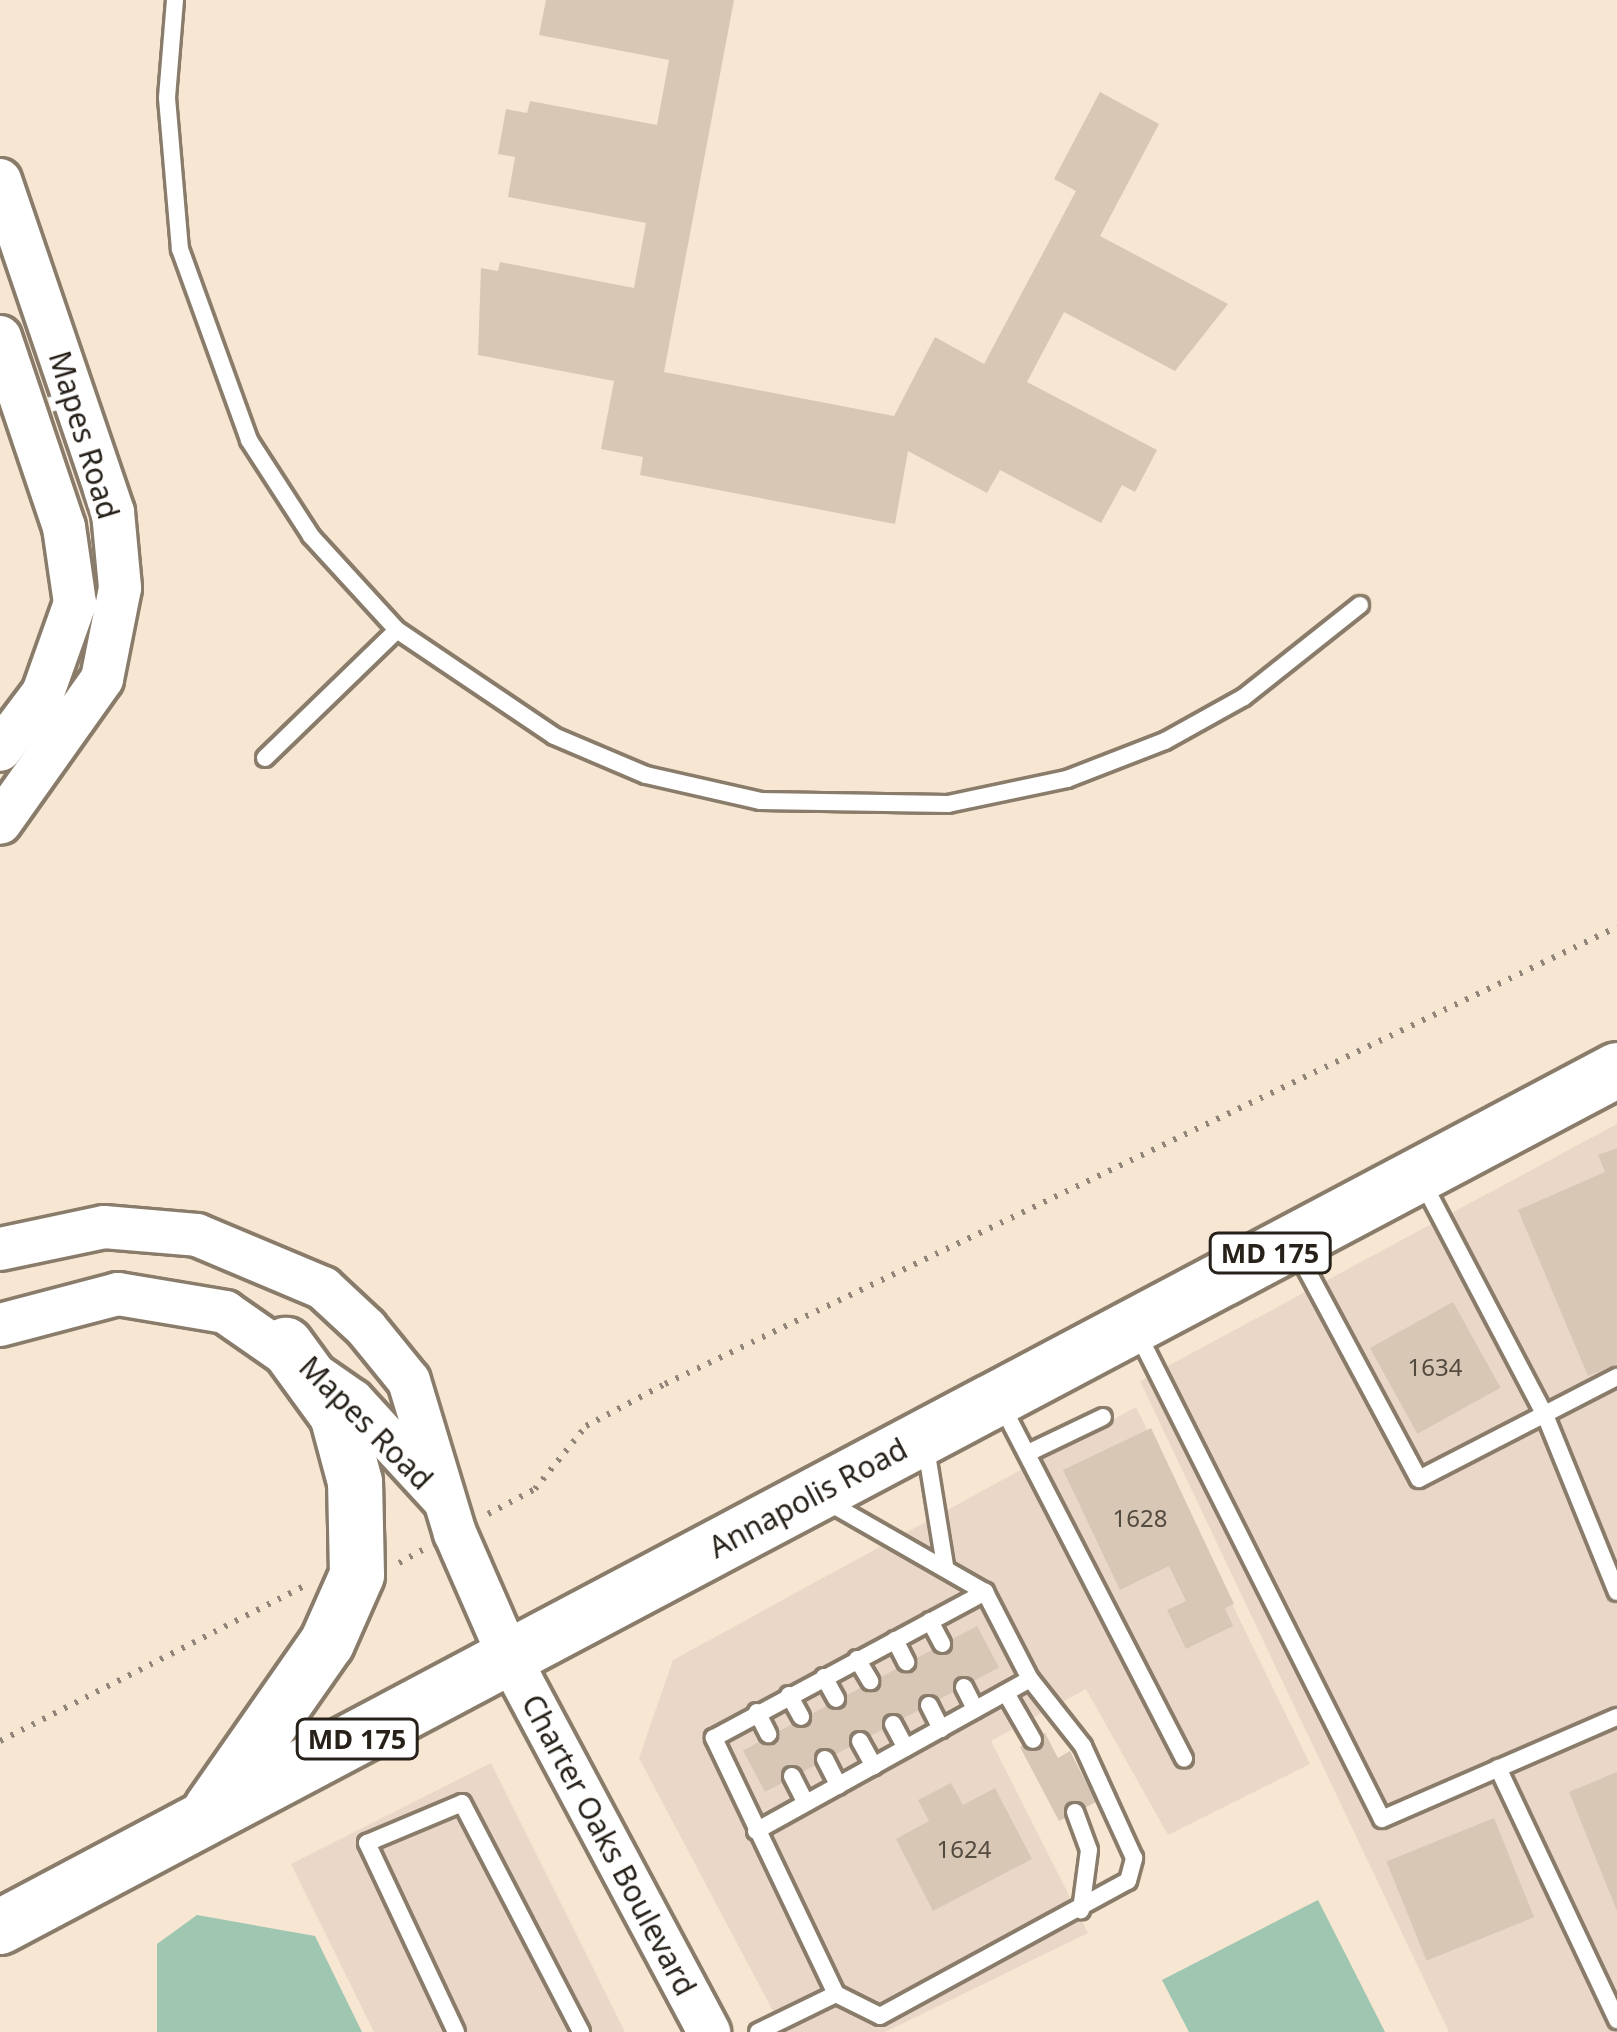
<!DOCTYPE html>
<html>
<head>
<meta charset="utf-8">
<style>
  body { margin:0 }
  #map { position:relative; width:1617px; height:2032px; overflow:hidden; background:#f6e6d2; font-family:"Noto Sans",sans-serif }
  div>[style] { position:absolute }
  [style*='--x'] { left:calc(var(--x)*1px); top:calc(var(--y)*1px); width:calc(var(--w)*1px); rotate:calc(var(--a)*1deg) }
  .commercial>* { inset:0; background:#ebd7c8 }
  .green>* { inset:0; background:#9ec6b1 }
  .building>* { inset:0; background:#d7c7b4; transform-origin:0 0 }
  .path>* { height:6px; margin-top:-3px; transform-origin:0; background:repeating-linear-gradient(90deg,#908578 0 3px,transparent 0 12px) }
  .roads { filter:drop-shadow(3px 0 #8a7c6a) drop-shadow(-3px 0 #8a7c6a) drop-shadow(0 3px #8a7c6a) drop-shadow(0 -3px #8a7c6a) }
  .service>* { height:16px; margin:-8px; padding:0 8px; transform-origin:8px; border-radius:8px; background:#fff }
  .tertiary>* { height:42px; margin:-21px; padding:0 21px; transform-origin:21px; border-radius:21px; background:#fff }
  .primary>* { height:54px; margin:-27px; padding:0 27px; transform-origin:27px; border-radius:27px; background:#fff }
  span { translate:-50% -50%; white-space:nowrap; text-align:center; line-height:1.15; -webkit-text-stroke:12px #fff; paint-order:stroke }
  .number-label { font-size:24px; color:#534a40 }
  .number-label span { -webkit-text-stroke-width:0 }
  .shield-label span { padding:3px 9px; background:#fff; border:3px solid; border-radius:9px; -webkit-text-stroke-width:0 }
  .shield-label { font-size:27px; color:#27211a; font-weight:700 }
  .street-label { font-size:30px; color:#27211a }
</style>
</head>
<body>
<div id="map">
  <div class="commercial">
    <div style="clip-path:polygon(1617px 1124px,1617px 2032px,1449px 2032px,1140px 1381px)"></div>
    <div style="clip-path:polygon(1136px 1407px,1310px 1764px,1168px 1835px,1086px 1689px,991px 1741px,1088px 1933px,885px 2032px,784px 2032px,639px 1758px,673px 1660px)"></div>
    <div style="clip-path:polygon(491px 1763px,625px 2032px,374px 2032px,291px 1864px)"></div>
  </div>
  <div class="green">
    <div style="clip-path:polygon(1318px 1900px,1385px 2032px,1189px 2032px,1162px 1980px)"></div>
    <div style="clip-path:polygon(197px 1915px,315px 1936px,362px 2032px,157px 2032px,157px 1944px)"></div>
  </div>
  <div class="building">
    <div style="clip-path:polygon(546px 0,734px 0,664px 372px,894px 416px,935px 337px,984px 364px,1076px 191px,1054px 179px,1100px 92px,1159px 124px,1100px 236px,1228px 304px,1175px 371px,1064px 312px,1027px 382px,1157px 450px,1135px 492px,1122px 485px,1101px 523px,1000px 470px,987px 493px,908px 451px,895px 524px,640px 475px,643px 457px,601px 449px,614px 381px,478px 355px,481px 268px,498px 271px,500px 262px,634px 288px,646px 223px,508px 197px,515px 157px,498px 154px,506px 109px,527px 113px,530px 101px,657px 125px,669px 60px,539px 35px)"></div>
    <div style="clip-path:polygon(1617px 1148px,1617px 1364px,1588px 1376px,1518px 1210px,1605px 1172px,1598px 1155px)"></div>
    <div style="left:1453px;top:1302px;width:98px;height:95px;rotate:61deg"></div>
    <div style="clip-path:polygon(1151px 1428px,1234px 1604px,1225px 1608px,1233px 1626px,1186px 1649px,1167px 1610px,1186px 1601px,1169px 1566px,1120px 1590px,1063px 1470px)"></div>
    <div style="left:977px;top:1626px;width:47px;height:265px;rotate:62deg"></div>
    <div style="clip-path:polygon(1045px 1733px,1058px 1758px,1070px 1751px,1096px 1802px,1059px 1821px,1020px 1747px)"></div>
    <div style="clip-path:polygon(1617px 1772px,1617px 1911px,1569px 1792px)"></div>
    <div style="clip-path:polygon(951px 1783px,963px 1805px,995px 1788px,1032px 1859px,933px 1911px,896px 1839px,929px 1821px,918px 1800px)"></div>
    <div style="left:1494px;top:1818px;width:107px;height:116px;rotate:68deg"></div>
  </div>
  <div class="path">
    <div style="--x:488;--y:1514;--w:53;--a:-28"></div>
    <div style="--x:535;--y:1489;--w:81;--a:-51"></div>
    <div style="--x:586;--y:1426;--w:89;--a:-28"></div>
    <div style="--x:665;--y:1384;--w:1056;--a:-25.64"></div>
    <div style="--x:399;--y:1563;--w:29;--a:-29"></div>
    <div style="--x:0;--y:1741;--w:343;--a:-27"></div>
  </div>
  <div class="roads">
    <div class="service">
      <div style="--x:175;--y:0;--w:98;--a:94.7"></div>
      <div style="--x:167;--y:98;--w:152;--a:85.1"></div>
      <div style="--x:180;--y:249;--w:203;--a:70.1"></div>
      <div style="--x:249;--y:440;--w:114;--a:57.1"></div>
      <div style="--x:311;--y:536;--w:127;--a:47.5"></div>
      <div style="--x:397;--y:630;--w:189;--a:34"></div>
      <div style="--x:554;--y:736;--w:100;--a:23"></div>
      <div style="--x:646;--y:775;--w:117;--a:12.8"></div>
      <div style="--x:760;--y:801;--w:188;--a:0.9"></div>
      <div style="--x:948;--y:804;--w:122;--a:-11.9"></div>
      <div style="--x:1067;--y:779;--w:105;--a:-21.2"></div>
      <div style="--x:1165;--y:741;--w:90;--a:-29.1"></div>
      <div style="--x:1244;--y:697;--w:148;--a:-38.4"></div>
      <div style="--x:265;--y:758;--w:184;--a:-44.1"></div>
      <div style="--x:1422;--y:1181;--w:264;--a:62.3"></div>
      <div style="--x:1545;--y:1415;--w:191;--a:67.9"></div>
      <div style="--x:1295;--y:1248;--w:262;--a:61.8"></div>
      <div style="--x:1419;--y:1479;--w:223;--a:-27.3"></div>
      <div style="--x:1137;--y:1332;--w:545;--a:63.29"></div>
      <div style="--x:1382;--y:1819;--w:256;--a:-23.5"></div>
      <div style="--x:1001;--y:1404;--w:399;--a:62.7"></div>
      <div style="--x:926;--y:1448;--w:119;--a:80.8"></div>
      <div style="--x:1028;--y:1453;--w:83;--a:-25.6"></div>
      <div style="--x:930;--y:1621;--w:26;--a:62"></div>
      <div style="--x:895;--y:1640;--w:25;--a:63"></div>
      <div style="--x:857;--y:1659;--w:26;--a:59"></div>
      <div style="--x:824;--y:1677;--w:25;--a:61"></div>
      <div style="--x:964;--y:1687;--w:25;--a:63"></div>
      <div style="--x:1006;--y:1693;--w:54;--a:60.1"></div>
      <div style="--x:789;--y:1695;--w:25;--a:61"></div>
      <div style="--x:929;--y:1705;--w:27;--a:63"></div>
      <div style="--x:757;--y:1712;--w:25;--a:63"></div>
      <div style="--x:893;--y:1724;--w:27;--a:62"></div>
      <div style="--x:860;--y:1741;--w:29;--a:61"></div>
      <div style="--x:825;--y:1759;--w:30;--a:63"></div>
      <div style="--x:1498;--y:1768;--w:279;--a:64.7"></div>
      <div style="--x:792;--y:1776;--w:30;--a:63"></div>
      <div style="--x:1075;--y:1812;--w:40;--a:69.8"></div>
      <div style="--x:1089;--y:1850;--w:61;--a:97.6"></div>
      <div style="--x:756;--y:1831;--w:313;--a:-29"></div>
      <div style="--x:836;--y:1994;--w:284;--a:-115.5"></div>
      <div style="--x:714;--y:1738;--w:308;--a:-28.3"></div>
      <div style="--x:456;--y:2032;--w:209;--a:-115.2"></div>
      <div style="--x:367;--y:1843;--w:103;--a:-22.8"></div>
      <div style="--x:462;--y:1803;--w:258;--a:62.5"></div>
      <div style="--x:758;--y:2032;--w:87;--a:-26"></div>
      <div style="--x:836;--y:1994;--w:49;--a:26.6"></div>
      <div style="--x:880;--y:2016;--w:282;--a:-28.6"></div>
      <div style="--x:1128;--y:1881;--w:24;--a:-75"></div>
      <div style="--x:1134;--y:1858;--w:123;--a:-114.5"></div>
      <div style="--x:1083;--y:1746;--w:85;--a:-128.3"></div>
      <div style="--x:1030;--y:1679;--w:98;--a:-117.3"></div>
      <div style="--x:985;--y:1592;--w:183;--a:-150.2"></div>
    </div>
    <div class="tertiary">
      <div style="--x:0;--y:180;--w:351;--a:71.2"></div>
      <div style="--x:113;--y:512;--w:76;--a:84.7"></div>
      <div style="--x:120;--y:588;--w:93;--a:101.2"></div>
      <div style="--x:102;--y:679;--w:176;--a:125.3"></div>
      <div style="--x:0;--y:337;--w:200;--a:71.4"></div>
      <div style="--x:64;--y:527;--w:77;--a:81.8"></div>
      <div style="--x:75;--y:603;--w:96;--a:109.6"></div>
      <div style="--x:43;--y:693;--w:71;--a:127"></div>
      <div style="--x:0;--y:1249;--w:106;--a:-11.9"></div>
      <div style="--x:104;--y:1227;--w:93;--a:4.9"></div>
      <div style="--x:197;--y:1235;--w:137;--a:22.8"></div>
      <div style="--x:323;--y:1288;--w:59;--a:42.9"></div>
      <div style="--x:366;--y:1328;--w:68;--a:50.9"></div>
      <div style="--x:409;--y:1381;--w:159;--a:73.2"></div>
      <div style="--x:455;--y:1533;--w:137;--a:66.4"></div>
      <div style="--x:510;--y:1659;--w:423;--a:61.9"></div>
      <div style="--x:0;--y:1325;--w:122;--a:-14.7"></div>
      <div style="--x:118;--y:1294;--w:109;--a:9.5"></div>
      <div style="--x:225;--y:1312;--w:156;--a:34.8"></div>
      <div style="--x:353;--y:1401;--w:133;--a:47.4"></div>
    </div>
    <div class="primary">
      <div style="--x:211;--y:1809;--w:203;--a:-55.1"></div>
      <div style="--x:327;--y:1643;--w:74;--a:-66.2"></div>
      <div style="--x:357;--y:1575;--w:93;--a:-91.2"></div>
      <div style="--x:355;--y:1482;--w:69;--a:-105"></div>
      <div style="--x:337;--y:1415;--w:87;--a:-126.1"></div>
      <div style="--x:0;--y:1927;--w:1830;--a:-27.92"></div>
    </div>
  </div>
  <div class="number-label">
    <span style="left:1435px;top:1367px">1634</span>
    <span style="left:1140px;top:1518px">1628</span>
    <span style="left:964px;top:1849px">1624</span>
  </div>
  <div class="shield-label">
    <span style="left:1270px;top:1253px">MD 175</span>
    <span style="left:357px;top:1739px">MD 175</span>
  </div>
  <div class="street-label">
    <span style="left:84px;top:435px;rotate:73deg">Mapes Road</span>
    <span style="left:366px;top:1423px;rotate:45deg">Mapes Road</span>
    <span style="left:808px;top:1498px;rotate:-28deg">Annapolis Road</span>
    <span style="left:609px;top:1845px;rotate:62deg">Charter Oaks Boulevard</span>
  </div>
</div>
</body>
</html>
